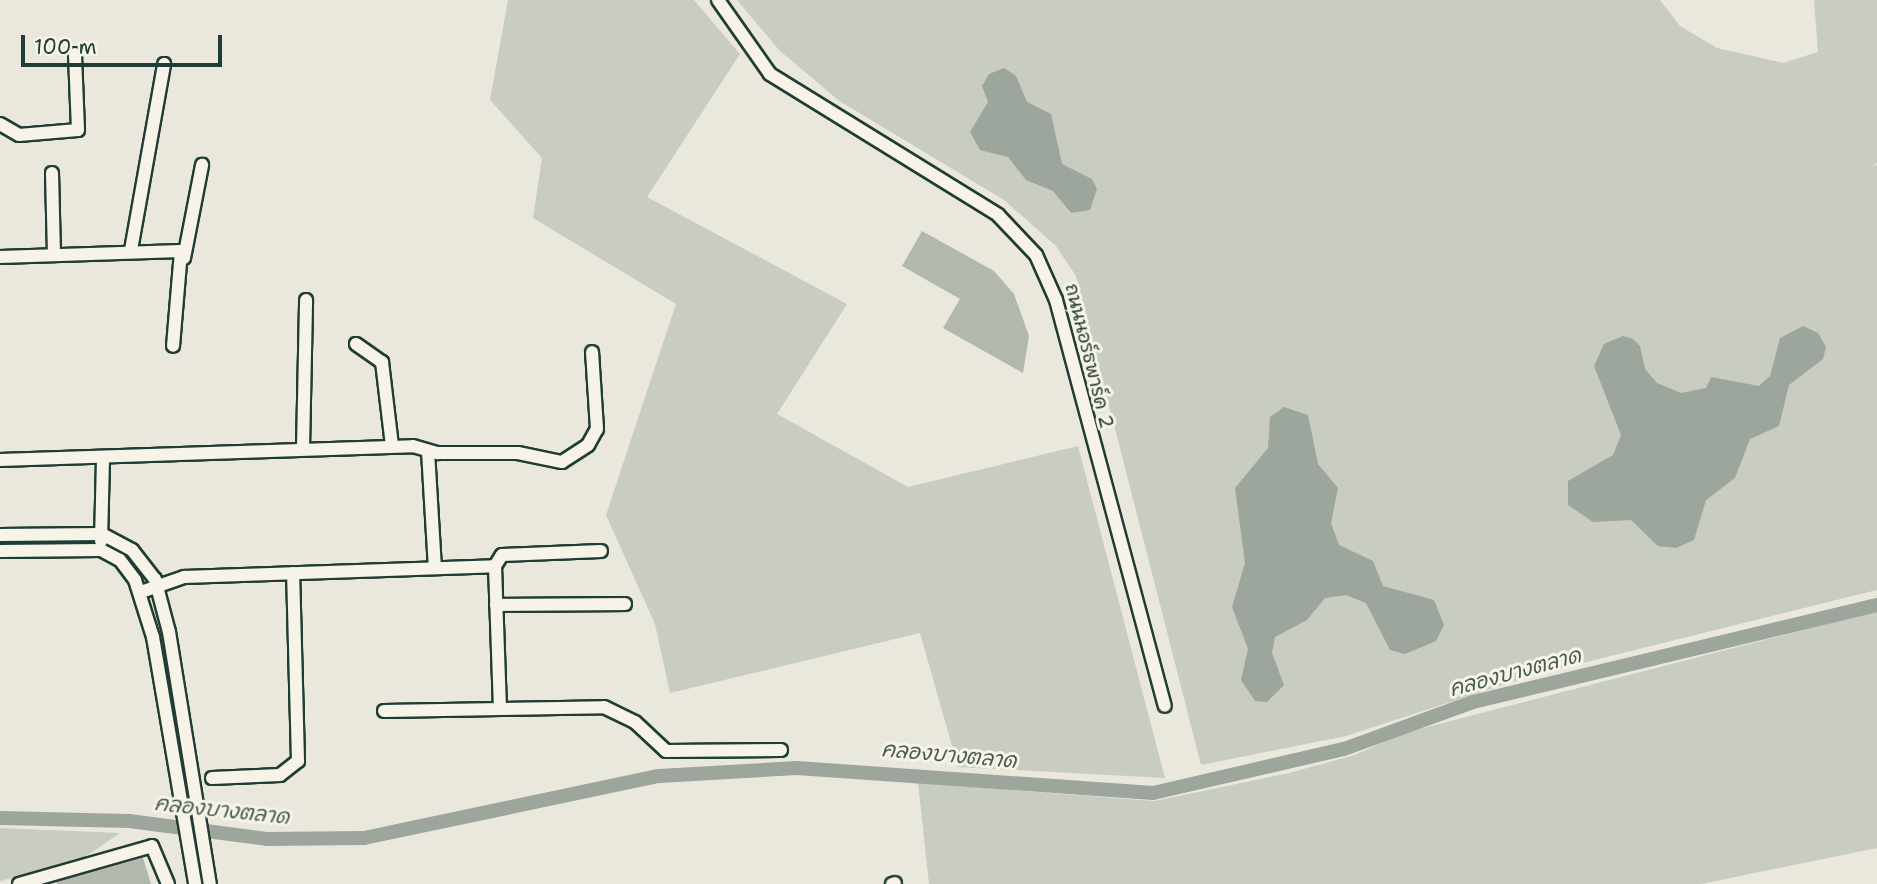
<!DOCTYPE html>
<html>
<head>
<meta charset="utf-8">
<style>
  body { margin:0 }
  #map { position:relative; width:1877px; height:884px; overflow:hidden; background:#eae8dd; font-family:"Shantell Sans","Playpen Sans Thai",sans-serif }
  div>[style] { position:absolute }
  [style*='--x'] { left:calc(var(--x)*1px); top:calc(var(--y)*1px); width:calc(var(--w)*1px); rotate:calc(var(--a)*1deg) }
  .green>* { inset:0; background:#c8ccc1 }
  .water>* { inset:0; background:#9ca69c }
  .canal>* { height:14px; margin:-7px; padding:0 7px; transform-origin:7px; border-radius:7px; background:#9ca69c }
  .building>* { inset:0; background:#b2b8ae }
  .roads { filter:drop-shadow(2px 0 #1f3d34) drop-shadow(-2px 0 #1f3d34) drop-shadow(0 2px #1f3d34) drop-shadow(0 -2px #1f3d34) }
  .minor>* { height:12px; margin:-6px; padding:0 6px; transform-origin:6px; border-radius:6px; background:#f7f3e8 }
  span { translate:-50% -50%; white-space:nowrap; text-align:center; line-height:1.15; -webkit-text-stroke:6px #f7f3e8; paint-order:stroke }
  .street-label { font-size:19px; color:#1f3d34 }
  .water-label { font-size:21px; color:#445c53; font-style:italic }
  .scale { position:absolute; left:21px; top:35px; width:201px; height:32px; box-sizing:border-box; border:4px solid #1f3d34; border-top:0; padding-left:9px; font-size:21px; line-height:24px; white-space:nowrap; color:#1f3d34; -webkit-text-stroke:5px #f7f3e8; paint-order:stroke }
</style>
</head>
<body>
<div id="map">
  <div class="green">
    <div style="clip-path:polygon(508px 0,694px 0,740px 54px,647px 197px,847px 304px,777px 414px,908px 487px,1078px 446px,1165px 778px,958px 767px,920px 633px,670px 693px,655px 624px,606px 515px,676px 304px,533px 218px,542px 158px,490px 100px)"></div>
    <div style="clip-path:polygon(737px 0,1660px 0,1680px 26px,1717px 48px,1783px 63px,1818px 52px,1814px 0,1877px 0,1877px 163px,1871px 167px,1877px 165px,1877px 590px,1534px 675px,1346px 736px,1201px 765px,1076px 276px,1056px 246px,1004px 200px,838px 100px,779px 50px)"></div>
    <div style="clip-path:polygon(1877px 611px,1877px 848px,1701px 884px,929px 884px,918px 783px,1155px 801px,1289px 773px,1355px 755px,1404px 733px)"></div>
    <div style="clip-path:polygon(0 828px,120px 833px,79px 861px,0 881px)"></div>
  </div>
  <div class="water">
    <div style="clip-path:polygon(1004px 68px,1016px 76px,1027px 102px,1051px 114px,1062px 164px,1092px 179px,1097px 189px,1090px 210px,1071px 213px,1053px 191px,1026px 180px,1008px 157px,980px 150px,970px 132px,988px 102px,982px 86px,989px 74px)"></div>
    <div style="clip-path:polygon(1803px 326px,1818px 333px,1826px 347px,1823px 359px,1789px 385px,1779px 426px,1750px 439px,1735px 478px,1706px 500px,1694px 540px,1676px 548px,1658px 546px,1631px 520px,1593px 522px,1568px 505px,1568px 481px,1613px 455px,1621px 435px,1594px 366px,1604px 344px,1623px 336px,1633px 339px,1640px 346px,1645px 369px,1657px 383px,1681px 393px,1706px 388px,1711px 377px,1759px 386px,1770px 376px,1780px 338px)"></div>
    <div style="clip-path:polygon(1284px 407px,1308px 415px,1318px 464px,1338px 488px,1331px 523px,1339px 545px,1373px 561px,1383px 586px,1434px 600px,1444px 625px,1436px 641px,1405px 654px,1390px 650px,1366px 603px,1346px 595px,1325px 598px,1307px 620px,1275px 637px,1272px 653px,1284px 685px,1267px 702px,1255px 701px,1241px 680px,1248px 649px,1232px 607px,1245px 563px,1235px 488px,1268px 448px,1270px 417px)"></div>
  </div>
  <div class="canal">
    <div style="--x:0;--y:818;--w:129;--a:1.3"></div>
    <div style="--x:129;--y:821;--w:139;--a:7.4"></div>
    <div style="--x:267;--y:839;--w:97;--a:-0.6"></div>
    <div style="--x:364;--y:838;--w:301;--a:-11.9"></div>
    <div style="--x:659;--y:776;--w:138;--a:-3.3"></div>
    <div style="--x:797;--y:768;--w:357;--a:4"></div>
    <div style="--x:1153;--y:793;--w:196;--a:-13"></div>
    <div style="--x:1344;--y:749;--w:137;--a:-20"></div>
    <div style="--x:1473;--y:702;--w:415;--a:-13.5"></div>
  </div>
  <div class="building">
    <div style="clip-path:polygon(922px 231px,994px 271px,1014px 294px,1029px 336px,1023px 373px,943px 328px,960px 299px,902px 266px)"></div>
    <div style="clip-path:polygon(143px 858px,151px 884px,57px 884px,56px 882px)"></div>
  </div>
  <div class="roads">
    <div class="minor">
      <div style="--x:718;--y:0;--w:90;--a:54.9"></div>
      <div style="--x:770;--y:74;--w:268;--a:31.7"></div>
      <div style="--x:998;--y:215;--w:55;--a:46.5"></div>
      <div style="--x:1036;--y:255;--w:49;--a:66"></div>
      <div style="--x:1056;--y:300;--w:420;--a:75"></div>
      <div style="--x:0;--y:124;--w:22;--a:30"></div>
      <div style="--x:19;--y:135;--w:59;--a:-4.8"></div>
      <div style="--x:78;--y:130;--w:76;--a:-92.3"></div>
      <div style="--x:52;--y:173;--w:82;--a:88.6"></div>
      <div style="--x:131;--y:250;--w:189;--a:-79.9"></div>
      <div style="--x:0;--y:257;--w:181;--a:-1.9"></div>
      <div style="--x:181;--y:251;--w:95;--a:94.8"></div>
      <div style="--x:184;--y:258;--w:95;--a:-79"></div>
      <div style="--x:356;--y:344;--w:32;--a:35"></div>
      <div style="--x:382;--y:362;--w:85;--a:83.2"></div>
      <div style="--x:303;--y:448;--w:148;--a:-88.8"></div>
      <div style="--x:428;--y:451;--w:117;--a:86.6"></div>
      <div style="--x:0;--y:460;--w:413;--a:-1.9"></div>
      <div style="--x:413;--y:446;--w:26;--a:16"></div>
      <div style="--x:438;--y:453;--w:80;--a:0"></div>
      <div style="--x:518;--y:453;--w:45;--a:11.6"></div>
      <div style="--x:562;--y:462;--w:31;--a:-33"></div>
      <div style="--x:588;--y:445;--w:18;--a:-61"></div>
      <div style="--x:597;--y:429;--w:77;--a:-93.7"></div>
      <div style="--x:0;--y:535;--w:102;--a:-0.6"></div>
      <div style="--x:102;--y:534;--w:34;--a:28"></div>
      <div style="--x:132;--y:550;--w:37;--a:52"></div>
      <div style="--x:155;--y:579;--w:55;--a:75.2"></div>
      <div style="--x:169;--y:632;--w:255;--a:80.8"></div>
      <div style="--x:101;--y:541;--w:83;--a:-88.6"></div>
      <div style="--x:0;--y:551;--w:101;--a:-0.6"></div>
      <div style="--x:101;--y:550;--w:21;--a:28"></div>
      <div style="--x:120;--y:560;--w:25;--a:53"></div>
      <div style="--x:135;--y:580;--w:60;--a:72.5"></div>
      <div style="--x:153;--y:637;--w:251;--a:80.3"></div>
      <div style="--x:495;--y:566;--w:13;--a:-58"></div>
      <div style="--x:502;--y:555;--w:99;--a:-2.3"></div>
      <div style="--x:141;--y:592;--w:46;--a:-19.2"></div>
      <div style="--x:184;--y:577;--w:311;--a:-2"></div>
      <div style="--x:495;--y:566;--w:143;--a:88"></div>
      <div style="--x:496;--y:605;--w:129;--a:-0.4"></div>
      <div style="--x:384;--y:711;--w:220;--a:-1"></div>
      <div style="--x:604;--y:707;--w:34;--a:26"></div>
      <div style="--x:635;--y:722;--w:42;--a:43.1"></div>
      <div style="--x:666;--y:751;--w:115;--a:-0.5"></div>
      <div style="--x:212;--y:778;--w:68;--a:-2.5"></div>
      <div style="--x:280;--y:775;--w:23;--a:-38"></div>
      <div style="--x:298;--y:761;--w:188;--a:-91.5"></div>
      <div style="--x:19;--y:884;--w:138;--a:-15.9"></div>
      <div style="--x:152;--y:846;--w:41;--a:67.2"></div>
      <div style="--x:892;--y:884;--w:3;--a:-18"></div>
    </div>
  </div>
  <div class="street-label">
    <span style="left:1089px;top:356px;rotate:76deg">ถนนนอร์ธพาร์ค 2</span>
  </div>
  <div class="water-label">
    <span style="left:1515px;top:672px;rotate:-15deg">คลองบางตลาด</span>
    <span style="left:949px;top:755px;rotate:5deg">คลองบางตลาด</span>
    <span style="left:222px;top:810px;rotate:6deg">คลองบางตลาด</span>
  </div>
  <div class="scale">100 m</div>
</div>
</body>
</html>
